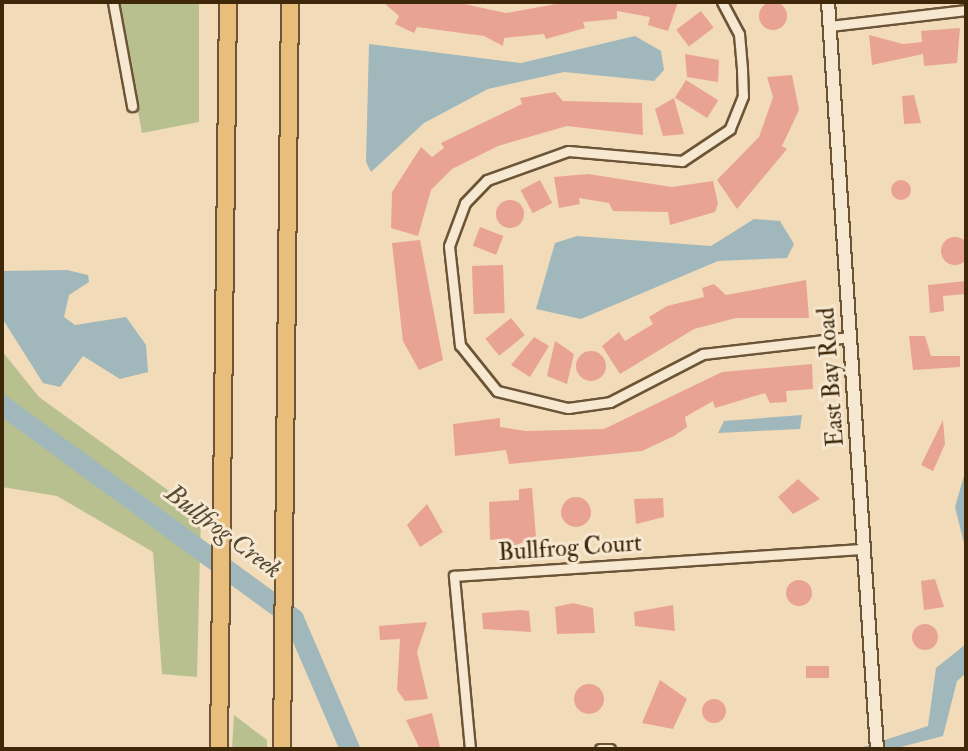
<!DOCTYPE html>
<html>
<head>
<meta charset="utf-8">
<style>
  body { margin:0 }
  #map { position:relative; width:968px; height:751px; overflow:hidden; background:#f2dbb9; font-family:"IM FELL Double Pica",serif }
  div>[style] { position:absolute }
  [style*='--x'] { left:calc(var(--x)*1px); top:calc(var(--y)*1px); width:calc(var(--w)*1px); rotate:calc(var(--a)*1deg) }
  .green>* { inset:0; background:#b9c090 }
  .water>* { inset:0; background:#a0b8bb }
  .river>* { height:20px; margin:-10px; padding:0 10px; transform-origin:10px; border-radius:10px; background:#a0b8bb }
  .building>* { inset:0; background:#e9a393; transform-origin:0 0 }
  .round { border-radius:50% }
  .roads { filter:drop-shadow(2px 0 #6c5436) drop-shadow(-2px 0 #6c5436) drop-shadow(0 2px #6c5436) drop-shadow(0 -2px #6c5436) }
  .street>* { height:9px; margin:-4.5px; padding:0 4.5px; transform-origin:4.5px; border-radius:4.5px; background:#f7e8d2 }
  .secondary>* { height:12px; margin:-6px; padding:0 6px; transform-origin:6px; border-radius:6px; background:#f7e8d2 }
  .highway>* { height:16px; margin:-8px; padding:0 8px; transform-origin:8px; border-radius:8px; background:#e9be7c }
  span { translate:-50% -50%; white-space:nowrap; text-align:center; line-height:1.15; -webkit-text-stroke:6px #f7e8d2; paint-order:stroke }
  .street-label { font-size:24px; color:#3f270a }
  .water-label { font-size:26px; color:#574b36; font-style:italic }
  .frame { position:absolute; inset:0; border:4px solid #3f270a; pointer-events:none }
</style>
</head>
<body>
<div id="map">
  <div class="green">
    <div style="clip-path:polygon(118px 2px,199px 2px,199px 122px,142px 133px)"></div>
    <div style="clip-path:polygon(2px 351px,39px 397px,201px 514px,197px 677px,162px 674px,153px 552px,57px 496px,2px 487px)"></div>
    <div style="clip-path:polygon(234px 715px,267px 740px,267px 749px,232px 749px)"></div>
  </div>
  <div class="water">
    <div style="clip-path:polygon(635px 36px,661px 51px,664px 70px,654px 81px,564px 72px,488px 89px,424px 123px,371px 172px,366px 162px,369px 44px,521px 63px)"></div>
    <div style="clip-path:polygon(754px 219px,780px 221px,794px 244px,787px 258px,718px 261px,581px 319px,536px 309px,555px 243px,577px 236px,711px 246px)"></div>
    <div style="clip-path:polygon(67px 270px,88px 275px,89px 282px,69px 295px,64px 317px,75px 325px,126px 317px,146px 345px,148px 372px,120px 379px,83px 356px,60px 387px,43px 383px,2px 318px,2px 271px)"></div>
    <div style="clip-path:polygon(802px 415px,800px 429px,718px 433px,724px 421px)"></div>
    <div style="clip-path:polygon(966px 469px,966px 551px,955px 507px)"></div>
    <div style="clip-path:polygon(966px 644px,966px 673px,957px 681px,943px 736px,893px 749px,857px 749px,928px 726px,936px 668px)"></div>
  </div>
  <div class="river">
    <div style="--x:2;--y:405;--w:362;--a:36.2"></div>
    <div style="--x:294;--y:619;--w:142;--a:66.7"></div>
  </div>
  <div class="building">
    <div style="clip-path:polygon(383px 2px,455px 2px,506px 13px,567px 2px,678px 2px,668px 31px,648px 25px,650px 17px,617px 11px,617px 19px,583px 22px,585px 28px,546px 39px,544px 34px,504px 38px,503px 46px,484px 36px,417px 27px,414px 33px,395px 24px,399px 16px)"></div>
    <div class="round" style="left:759px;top:2px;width:28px;height:28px"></div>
    <div style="left:701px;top:11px;width:21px;height:31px;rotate:53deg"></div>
    <div style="clip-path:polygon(960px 28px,957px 63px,924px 66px,923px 54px,872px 65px,869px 35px,903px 44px,922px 42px,921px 31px)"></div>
    <div style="clip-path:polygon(685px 54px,719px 60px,718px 82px,687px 77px)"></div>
    <div style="clip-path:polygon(792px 75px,799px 110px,782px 146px,787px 149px,737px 209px,717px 180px,759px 137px,773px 97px,767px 77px)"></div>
    <div style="left:686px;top:80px;width:38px;height:21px;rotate:32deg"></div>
    <div style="clip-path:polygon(555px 92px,563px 101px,642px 103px,643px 135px,567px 126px,498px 146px,452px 169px,431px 190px,418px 236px,391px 228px,392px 192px,421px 147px,432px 157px,444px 148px,441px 143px,522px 104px,520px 98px)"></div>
    <div style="clip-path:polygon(914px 95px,921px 123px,904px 124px,902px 96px)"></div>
    <div style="clip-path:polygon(674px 98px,684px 134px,663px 136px,655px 109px)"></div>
    <div style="clip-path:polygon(588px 174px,672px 187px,713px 181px,718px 204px,715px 212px,670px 225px,668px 212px,613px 211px,609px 203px,579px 198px,580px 204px,559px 208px,554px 177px)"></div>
    <div class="round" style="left:891px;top:180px;width:20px;height:20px"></div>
    <div style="left:540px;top:180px;width:26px;height:22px;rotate:62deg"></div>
    <div class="round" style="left:496px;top:200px;width:28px;height:28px"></div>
    <div style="left:480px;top:227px;width:25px;height:20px;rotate:21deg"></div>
    <div class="round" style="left:941px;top:237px;width:28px;height:28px"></div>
    <div style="clip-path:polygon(420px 240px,443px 360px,419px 370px,403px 341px,392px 243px)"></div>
    <div style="left:503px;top:265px;width:48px;height:31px;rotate:88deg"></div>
    <div style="clip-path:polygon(806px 280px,809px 318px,736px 318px,694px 329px,620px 374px,602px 346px,619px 332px,625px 341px,653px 324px,649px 317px,667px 306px,704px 297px,702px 288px,714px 284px,726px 295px)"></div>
    <div style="clip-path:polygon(966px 281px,966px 294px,943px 296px,944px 311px,930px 313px,928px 285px)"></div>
    <div style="left:511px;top:318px;width:22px;height:33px;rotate:51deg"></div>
    <div style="clip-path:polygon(909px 336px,925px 336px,931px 356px,960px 356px,960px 367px,913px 370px)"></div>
    <div style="clip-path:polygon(534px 337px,549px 346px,530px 377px,511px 365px)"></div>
    <div style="clip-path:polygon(555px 341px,574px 354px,567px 384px,547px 376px)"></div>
    <div class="round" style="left:576px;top:351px;width:30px;height:30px"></div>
    <div style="clip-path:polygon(812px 364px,813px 389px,786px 391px,787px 402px,770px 403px,765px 393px,715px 408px,713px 401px,685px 417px,687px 427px,674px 436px,642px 451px,509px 464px,506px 450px,455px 456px,453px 424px,500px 418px,500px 427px,526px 431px,604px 429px,722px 372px)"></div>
    <div style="clip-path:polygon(943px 420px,945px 444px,933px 471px,921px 465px)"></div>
    <div style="clip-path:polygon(798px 479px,820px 499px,793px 514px,778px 497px)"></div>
    <div style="clip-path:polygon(532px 488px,536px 537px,509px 548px,508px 538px,490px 540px,489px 502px,519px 500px,519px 489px)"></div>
    <div class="round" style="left:561px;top:497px;width:30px;height:30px"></div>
    <div style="clip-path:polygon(663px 498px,664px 517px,636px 524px,634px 499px)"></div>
    <div style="clip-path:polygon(427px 504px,443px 532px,420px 547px,407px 525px)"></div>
    <div style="clip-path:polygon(935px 579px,944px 607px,924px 610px,921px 581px)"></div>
    <div class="round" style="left:786px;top:580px;width:26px;height:26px"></div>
    <div style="clip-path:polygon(573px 603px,593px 608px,595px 633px,557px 634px,555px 607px)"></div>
    <div style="clip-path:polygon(673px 605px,675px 631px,635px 626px,634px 612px)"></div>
    <div style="clip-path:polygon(520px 610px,529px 611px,531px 632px,483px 629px,482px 613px)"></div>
    <div style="clip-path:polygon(427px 622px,417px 652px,428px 699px,405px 701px,397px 690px,400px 639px,380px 640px,379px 626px)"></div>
    <div class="round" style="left:912px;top:624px;width:26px;height:26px"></div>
    <div style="left:806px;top:666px;width:23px;height:12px"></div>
    <div style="clip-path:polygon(660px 680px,687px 699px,673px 729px,642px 723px)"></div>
    <div class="round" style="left:574px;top:684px;width:30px;height:30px"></div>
    <div class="round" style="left:702px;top:699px;width:24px;height:24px"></div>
    <div style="clip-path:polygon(432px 713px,440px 747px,420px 749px,406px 720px)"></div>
  </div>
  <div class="roads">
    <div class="street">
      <div style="--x:113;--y:2;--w:106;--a:79.6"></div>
      <div style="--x:722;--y:2;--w:36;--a:62"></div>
      <div style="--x:739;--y:34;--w:36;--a:85"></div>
      <div style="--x:742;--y:70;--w:26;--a:88"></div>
      <div style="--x:743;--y:96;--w:35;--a:112"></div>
      <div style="--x:730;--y:129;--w:58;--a:146.3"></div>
      <div style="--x:682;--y:161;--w:114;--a:-175"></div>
      <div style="--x:568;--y:151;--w:86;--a:160.3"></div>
      <div style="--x:487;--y:180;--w:32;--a:134"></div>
      <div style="--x:465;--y:203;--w:46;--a:110.4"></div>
      <div style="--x:449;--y:246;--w:100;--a:83.7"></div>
      <div style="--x:460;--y:345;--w:59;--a:51.2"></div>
      <div style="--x:497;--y:391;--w:73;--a:13.5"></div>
      <div style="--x:568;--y:408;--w:42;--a:-8.1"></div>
      <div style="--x:610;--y:402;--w:105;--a:-27.3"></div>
      <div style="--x:703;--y:354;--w:148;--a:-6.6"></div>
      <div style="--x:830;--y:26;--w:137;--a:-6.7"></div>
      <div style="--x:470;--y:749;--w:174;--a:-95.3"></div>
      <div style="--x:454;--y:576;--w:411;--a:-3.8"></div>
      <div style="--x:600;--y:749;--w:10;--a:0"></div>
    </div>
    <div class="secondary">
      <div style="--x:828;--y:2;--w:749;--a:86.25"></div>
    </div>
    <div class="highway">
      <div style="--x:219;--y:749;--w:747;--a:-89.31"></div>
      <div style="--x:282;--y:749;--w:747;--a:-89.39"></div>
    </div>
  </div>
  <div class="street-label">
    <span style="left:831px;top:377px;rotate:-94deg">East Bay Road</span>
    <span style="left:570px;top:548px;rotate:-4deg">Bullfrog Court</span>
  </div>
  <div class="water-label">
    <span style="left:223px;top:532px;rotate:37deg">Bullfrog Creek</span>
  </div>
  <div class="frame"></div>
</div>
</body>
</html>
